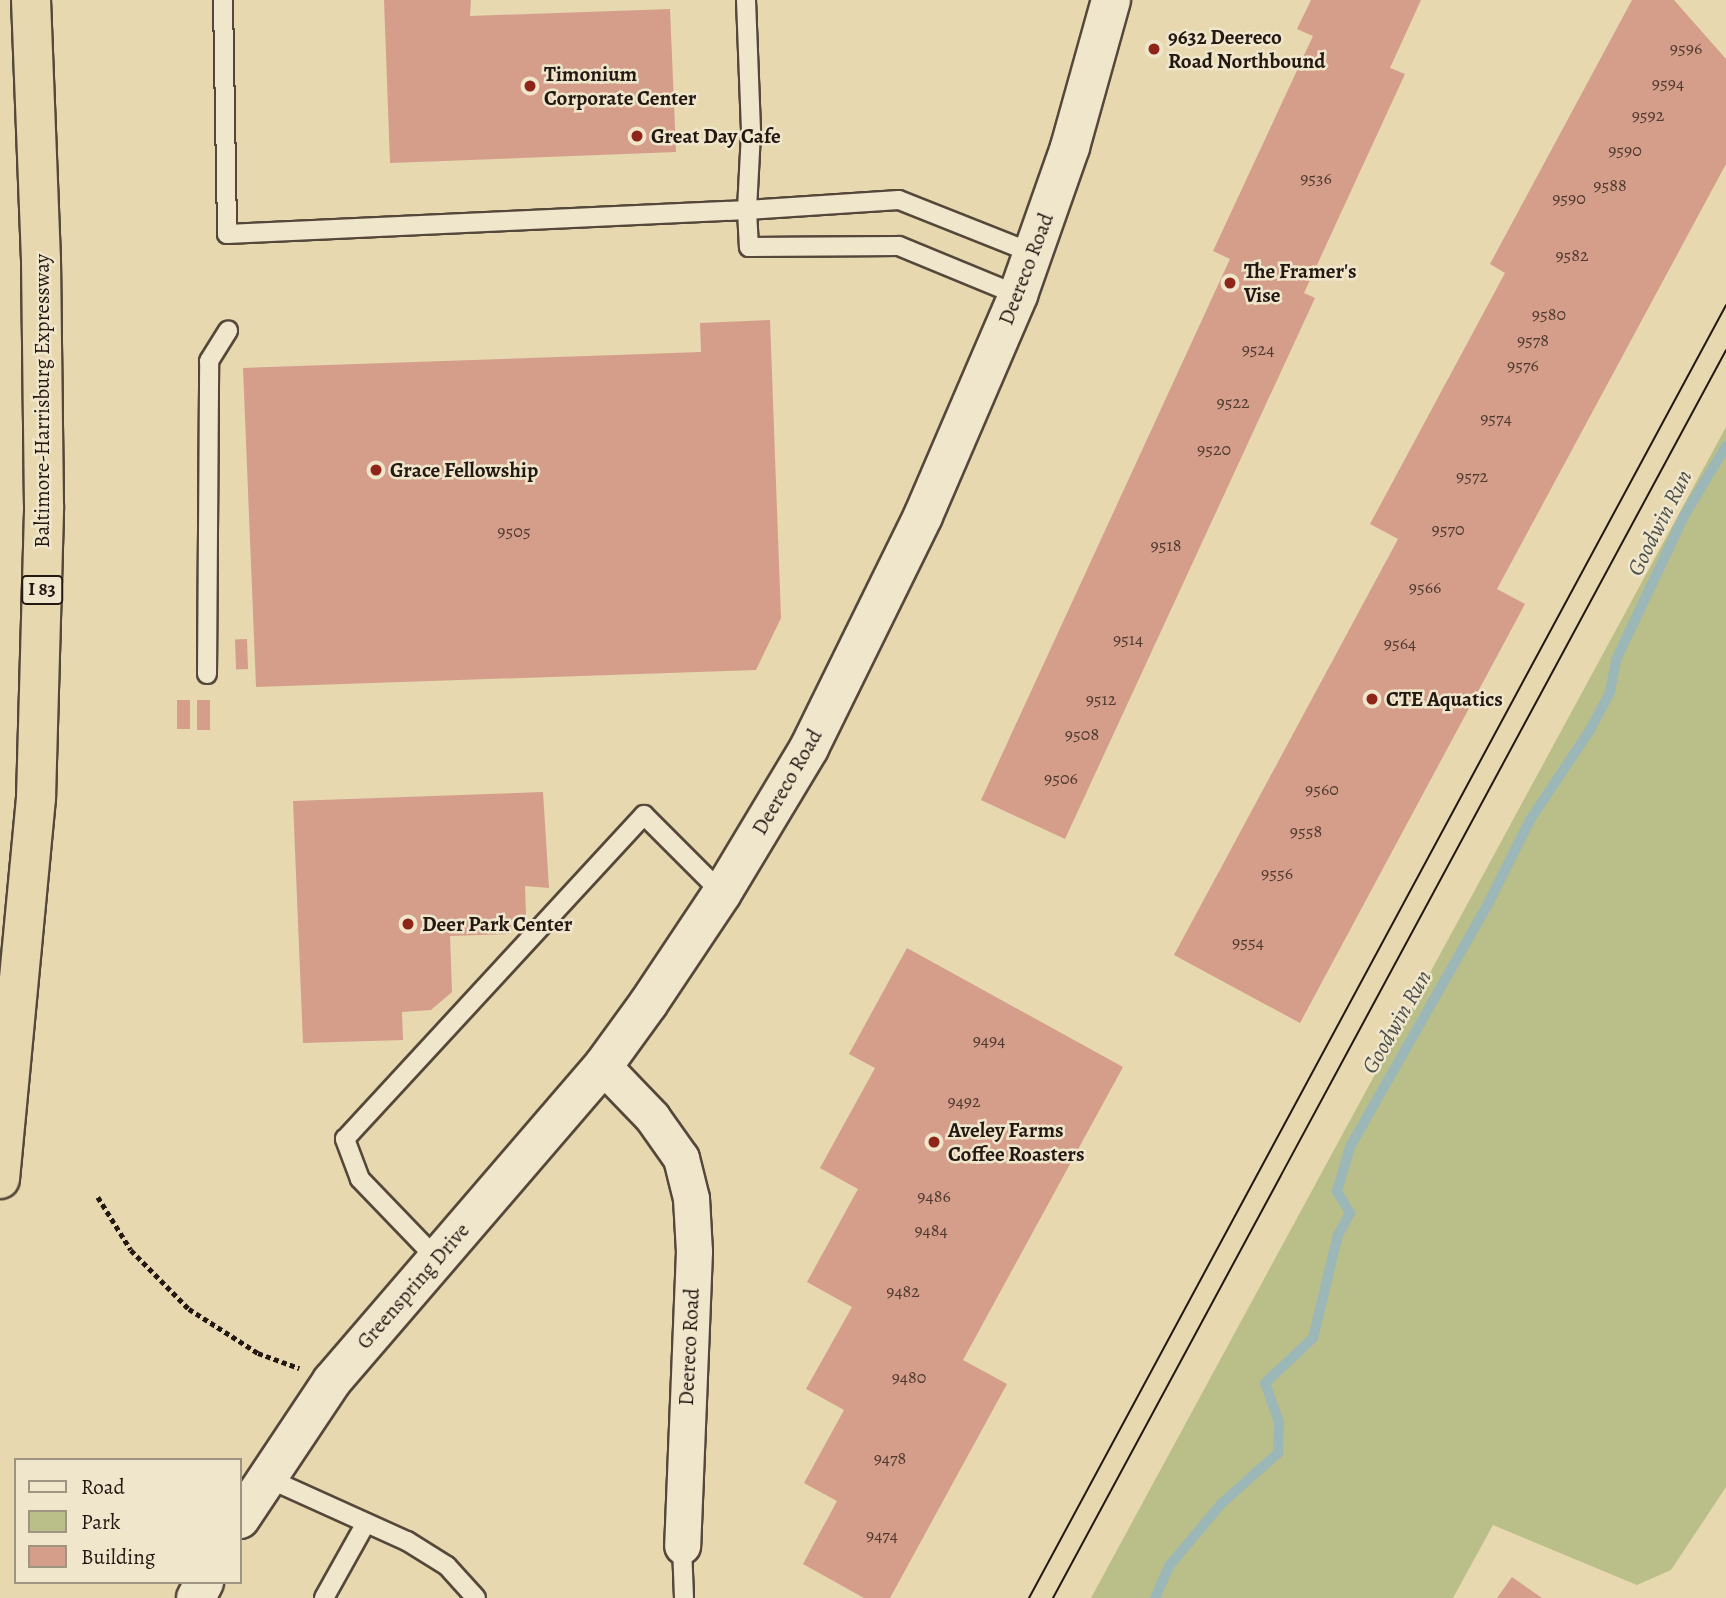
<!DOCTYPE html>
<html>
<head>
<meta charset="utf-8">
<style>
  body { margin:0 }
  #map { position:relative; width:1726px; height:1598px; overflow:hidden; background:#e7d8b0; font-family:Alegreya,serif }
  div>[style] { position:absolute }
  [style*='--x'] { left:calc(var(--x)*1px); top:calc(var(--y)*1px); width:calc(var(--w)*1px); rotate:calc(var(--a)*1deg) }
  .green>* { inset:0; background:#babe88 }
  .stream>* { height:10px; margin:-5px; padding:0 5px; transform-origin:5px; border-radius:5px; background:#9cb7b7 }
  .building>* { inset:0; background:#d49e8a; transform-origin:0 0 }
  .path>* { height:4.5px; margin-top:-2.25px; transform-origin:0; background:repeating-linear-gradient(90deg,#241812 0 5px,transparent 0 8.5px) }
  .roads { filter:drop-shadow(2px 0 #55483a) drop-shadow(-2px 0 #55483a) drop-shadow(0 2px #55483a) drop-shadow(0 -2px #55483a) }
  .lane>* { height:18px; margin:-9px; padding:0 9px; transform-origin:9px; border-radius:9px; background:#efe6cc }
  .street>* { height:35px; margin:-17.5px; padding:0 17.5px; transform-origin:17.5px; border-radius:17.5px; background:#efe6cc }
  .secondary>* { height:38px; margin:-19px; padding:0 19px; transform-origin:19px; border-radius:19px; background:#efe6cc }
  .highway>* { height:38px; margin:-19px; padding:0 19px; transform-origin:19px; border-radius:19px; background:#e7d8b0 }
  .tram>* { height:2px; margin:-1px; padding:0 1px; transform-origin:1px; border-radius:1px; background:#241812 }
  .dots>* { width:19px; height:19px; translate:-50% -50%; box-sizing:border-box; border:4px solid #efe6cc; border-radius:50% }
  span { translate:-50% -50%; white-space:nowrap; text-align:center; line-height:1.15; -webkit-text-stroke:5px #efe6cc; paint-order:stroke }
  .number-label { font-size:18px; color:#503a30 }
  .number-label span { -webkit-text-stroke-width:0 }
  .shield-label span { padding:2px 5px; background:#efe6cc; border:2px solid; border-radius:5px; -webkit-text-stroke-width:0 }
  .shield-label { font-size:19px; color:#241812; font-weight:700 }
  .poi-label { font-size:21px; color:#241812; font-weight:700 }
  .left { translate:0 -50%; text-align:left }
  .street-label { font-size:21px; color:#241812 }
  .water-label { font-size:23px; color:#4e504c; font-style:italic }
  .legend { position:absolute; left:14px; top:1458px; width:228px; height:126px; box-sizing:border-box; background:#efe6cc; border:2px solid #9e9482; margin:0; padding:9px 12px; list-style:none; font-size:21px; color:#241812 }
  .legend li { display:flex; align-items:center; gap:14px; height:35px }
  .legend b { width:35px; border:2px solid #9e9482 }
</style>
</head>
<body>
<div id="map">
  <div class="green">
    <div style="clip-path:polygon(1726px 427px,1726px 1487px,1671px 1570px,1637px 1585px,1493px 1525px,1453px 1598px,1091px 1598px)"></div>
  </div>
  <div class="stream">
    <div style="--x:1155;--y:1598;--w:35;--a:-66"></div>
    <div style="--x:1169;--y:1566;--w:81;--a:-50"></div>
    <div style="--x:1221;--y:1504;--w:76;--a:-41.8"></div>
    <div style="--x:1278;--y:1453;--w:31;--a:-88"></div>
    <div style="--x:1279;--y:1422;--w:41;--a:-109.7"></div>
    <div style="--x:1265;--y:1383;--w:66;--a:-43.2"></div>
    <div style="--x:1313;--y:1338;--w:106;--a:-76.4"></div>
    <div style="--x:1338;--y:1235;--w:25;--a:-61"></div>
    <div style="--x:1350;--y:1213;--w:26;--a:-121"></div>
    <div style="--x:1337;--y:1191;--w:46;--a:-73.5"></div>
    <div style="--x:1350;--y:1147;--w:282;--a:-60.4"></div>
    <div style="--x:1489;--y:902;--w:92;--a:-63.4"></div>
    <div style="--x:1530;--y:820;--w:108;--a:-56.3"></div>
    <div style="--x:1590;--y:730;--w:43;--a:-62.2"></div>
    <div style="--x:1610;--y:692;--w:33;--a:-79"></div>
    <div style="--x:1616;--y:660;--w:159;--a:-64.7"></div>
    <div style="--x:1684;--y:516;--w:82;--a:-59"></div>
  </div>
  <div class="building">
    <div style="clip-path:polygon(384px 0,471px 0,470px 16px,670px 9px,676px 152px,390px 163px)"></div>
    <div style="clip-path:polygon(1311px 0,1421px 0,1390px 68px,1405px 74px,1304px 293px,1315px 298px,1065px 839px,981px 800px,1230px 259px,1213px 251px,1313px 36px,1297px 29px)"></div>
    <div style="clip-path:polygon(1632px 0,1674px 0,1726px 59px,1726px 164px,1497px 589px,1525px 604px,1300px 1023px,1174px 955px,1398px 539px,1370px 524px,1505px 273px,1490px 264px)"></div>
    <div style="clip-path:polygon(770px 320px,781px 618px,756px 670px,256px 687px,243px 368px,701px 352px,700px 323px)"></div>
    <div style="left:247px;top:639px;width:30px;height:12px;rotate:88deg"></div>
    <div style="left:177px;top:700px;width:13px;height:29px"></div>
    <div style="left:197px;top:700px;width:13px;height:30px"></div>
    <div style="clip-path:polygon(543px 792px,549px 888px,525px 886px,526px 914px,509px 934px,450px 936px,452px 992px,431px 1010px,402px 1012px,403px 1040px,303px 1043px,293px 801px)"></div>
    <div style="clip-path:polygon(907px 948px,1123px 1067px,963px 1360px,1007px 1384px,890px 1598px,864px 1598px,803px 1564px,837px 1501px,804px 1483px,844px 1410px,806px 1389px,852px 1307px,807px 1282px,858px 1189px,820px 1168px,875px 1068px,849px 1054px)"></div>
    <div style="clip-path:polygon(1512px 1577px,1542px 1598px,1497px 1598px)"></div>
  </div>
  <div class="path">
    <div style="--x:98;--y:1197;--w:62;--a:58.1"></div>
    <div style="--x:131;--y:1250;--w:83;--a:45.5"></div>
    <div style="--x:189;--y:1309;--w:82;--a:32.5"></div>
    <div style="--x:258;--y:1353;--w:44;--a:20.1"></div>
  </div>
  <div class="roads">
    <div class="lane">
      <div style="--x:223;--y:0;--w:234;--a:89"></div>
      <div style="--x:227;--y:234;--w:521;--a:-2.64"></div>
      <div style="--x:747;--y:210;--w:37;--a:87"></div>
      <div style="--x:749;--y:247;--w:150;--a:-0.4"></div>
      <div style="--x:899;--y:246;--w:129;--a:22.4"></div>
      <div style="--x:746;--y:0;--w:133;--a:87.8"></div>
      <div style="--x:751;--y:133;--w:77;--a:93"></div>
      <div style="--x:747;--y:210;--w:152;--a:-3.8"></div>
      <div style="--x:899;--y:200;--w:146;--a:21.7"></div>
      <div style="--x:207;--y:674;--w:313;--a:-89.6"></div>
      <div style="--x:209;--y:361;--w:36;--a:-58"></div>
      <div style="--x:436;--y:1258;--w:110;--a:-133.9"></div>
      <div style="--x:360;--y:1179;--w:43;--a:-110.6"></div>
      <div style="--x:345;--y:1139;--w:441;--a:-47.3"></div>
      <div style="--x:644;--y:815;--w:110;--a:45"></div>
      <div style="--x:265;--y:1477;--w:156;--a:24.3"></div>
      <div style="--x:407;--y:1541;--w:47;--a:32"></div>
      <div style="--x:447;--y:1566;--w:43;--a:47.8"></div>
      <div style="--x:682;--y:1546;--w:52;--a:87.8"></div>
      <div style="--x:324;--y:1598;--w:86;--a:-60.8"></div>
    </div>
    <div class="street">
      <div style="--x:603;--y:1066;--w:71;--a:46.1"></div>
      <div style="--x:652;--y:1117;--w:50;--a:54.7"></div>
      <div style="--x:681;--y:1158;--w:41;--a:76"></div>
      <div style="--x:691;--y:1198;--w:53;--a:86.8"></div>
      <div style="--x:694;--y:1251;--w:295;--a:92.3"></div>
    </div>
    <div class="secondary">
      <div style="--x:240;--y:1519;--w:166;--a:-56.3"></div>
      <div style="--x:332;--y:1381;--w:416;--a:-49.3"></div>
      <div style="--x:603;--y:1066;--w:77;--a:-54"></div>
      <div style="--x:648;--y:1004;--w:133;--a:-56.3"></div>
      <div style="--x:722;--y:893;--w:169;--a:-59"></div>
      <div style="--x:809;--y:748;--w:258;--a:-63.8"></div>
      <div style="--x:923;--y:516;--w:241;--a:-66.7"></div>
      <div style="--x:1018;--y:295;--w:157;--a:-70.6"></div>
      <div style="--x:1070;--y:147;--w:153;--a:-74.4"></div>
      <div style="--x:196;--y:1598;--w:18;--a:-63"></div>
    </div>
    <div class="highway">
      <div style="--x:0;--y:1179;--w:383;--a:-84.6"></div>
      <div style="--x:36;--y:798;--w:292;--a:-88.4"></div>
      <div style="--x:44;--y:506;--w:246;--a:-90.7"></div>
      <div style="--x:41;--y:260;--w:260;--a:-92.2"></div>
    </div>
  </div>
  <div class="tram">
    <div style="--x:1029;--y:1598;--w:1469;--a:-61.67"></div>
    <div style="--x:1053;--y:1598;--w:1418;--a:-61.66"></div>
  </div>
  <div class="dots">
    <div style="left:1154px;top:49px;background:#8f2418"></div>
    <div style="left:530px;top:86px;background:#8f2418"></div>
    <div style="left:637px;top:136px;background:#8f2418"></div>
    <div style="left:1230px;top:283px;background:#8f2418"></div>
    <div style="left:376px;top:470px;background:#8f2418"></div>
    <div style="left:1372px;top:699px;background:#8f2418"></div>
    <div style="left:408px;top:924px;background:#8f2418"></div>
    <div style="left:934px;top:1142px;background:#8f2418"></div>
  </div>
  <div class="number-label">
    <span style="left:1686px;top:48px">9596</span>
    <span style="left:1668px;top:83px">9594</span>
    <span style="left:1648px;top:115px">9592</span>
    <span style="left:1625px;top:150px">9590</span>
    <span style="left:1316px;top:178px">9536</span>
    <span style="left:1610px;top:185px">9588</span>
    <span style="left:1569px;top:198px">9590</span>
    <span style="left:1572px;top:255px">9582</span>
    <span style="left:1549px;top:314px">9580</span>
    <span style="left:1533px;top:340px">9578</span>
    <span style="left:1258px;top:349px">9524</span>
    <span style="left:1523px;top:365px">9576</span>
    <span style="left:1233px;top:402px">9522</span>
    <span style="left:1496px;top:418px">9574</span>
    <span style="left:1214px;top:449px">9520</span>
    <span style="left:1472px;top:476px">9572</span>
    <span style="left:1448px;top:529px">9570</span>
    <span style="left:514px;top:531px">9505</span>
    <span style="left:1166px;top:545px">9518</span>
    <span style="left:1425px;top:587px">9566</span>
    <span style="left:1128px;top:639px">9514</span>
    <span style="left:1400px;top:643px">9564</span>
    <span style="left:1101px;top:699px">9512</span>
    <span style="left:1082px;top:734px">9508</span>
    <span style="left:1061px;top:778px">9506</span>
    <span style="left:1322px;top:789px">9560</span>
    <span style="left:1306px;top:831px">9558</span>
    <span style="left:1277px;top:873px">9556</span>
    <span style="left:1248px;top:942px">9554</span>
    <span style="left:989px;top:1040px">9494</span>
    <span style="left:964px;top:1101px">9492</span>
    <span style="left:934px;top:1196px">9486</span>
    <span style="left:931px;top:1230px">9484</span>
    <span style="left:903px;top:1291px">9482</span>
    <span style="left:909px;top:1377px">9480</span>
    <span style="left:890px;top:1458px">9478</span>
    <span style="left:882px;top:1535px">9474</span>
  </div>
  <div class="shield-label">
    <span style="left:42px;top:590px">I 83</span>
  </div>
  <div class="poi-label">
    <span class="left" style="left:1168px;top:49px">9632 Deereco<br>Road Northbound</span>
    <span class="left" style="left:544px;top:86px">Timonium<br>Corporate Center</span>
    <span class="left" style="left:651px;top:136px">Great Day Cafe</span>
    <span class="left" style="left:1244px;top:283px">The Framer's<br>Vise</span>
    <span class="left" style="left:390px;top:470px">Grace Fellowship</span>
    <span class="left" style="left:1386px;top:699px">CTE Aquatics</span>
    <span class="left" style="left:422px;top:924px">Deer Park Center</span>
    <span class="left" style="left:948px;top:1142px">Aveley Farms<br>Coffee Roasters</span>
  </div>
  <div class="street-label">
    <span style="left:1026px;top:269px;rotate:-69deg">Deereco Road</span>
    <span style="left:42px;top:401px;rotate:-90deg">Baltimore-Harrisburg Expressway</span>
    <span style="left:787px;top:782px;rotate:-60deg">Deereco Road</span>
    <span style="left:413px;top:1286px;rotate:-49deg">Greenspring Drive</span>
    <span style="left:689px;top:1347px;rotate:-87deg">Deereco Road</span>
  </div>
  <div class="water-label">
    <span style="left:1660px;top:523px;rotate:-63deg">Goodwin Run</span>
    <span style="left:1397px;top:1022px;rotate:-60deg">Goodwin Run</span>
  </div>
  <ul class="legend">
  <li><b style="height:9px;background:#efe6cc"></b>Road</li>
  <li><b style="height:19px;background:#babe88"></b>Park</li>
  <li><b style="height:19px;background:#d49e8a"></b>Building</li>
  </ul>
</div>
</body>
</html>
